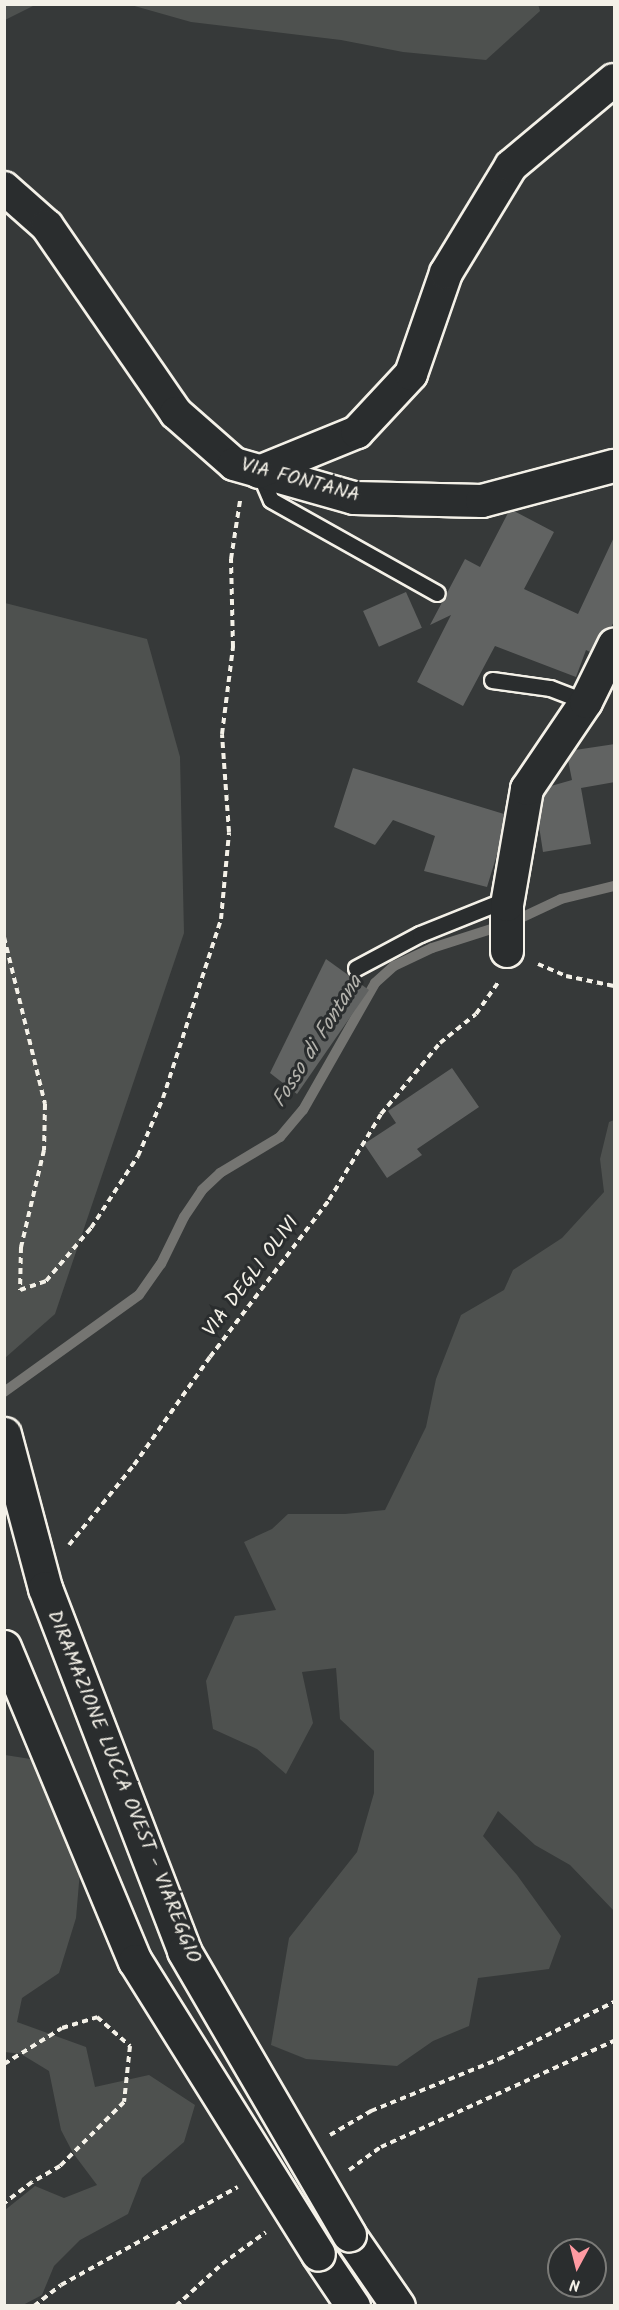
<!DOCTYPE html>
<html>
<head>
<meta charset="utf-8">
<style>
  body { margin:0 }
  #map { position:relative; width:619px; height:2310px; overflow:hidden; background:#363939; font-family:Kalam,sans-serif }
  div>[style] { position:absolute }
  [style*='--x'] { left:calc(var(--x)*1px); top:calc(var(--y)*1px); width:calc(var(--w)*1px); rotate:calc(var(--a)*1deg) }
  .green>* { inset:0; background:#4e514f }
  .stream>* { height:10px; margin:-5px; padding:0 5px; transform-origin:5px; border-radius:5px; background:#757572 }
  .building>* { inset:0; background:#616362; transform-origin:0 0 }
  .path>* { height:4px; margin-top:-2px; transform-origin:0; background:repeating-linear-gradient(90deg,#f4f1e8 0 6px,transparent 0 10.5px) }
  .roads { filter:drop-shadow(2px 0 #f4f1e8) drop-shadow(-2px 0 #f4f1e8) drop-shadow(0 2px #f4f1e8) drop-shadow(0 -2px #f4f1e8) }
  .lane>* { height:15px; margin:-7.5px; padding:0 7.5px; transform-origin:7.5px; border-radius:7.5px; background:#2a2d2e }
  .street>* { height:32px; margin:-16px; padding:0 16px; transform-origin:16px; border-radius:16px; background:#2a2d2e }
  .highway>* { height:33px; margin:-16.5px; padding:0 16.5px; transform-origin:16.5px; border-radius:16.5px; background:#2a2d2e }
  .bridges { filter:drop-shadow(2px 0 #f4f1e8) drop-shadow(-2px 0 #f4f1e8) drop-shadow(0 2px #f4f1e8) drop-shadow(0 -2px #f4f1e8) }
  .highway-bridge>* { height:33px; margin:-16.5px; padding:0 16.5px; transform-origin:16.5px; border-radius:16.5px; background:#2a2d2e }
  span { translate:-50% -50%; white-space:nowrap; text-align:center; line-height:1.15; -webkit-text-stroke:6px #2a2d2e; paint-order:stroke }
  .street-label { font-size:20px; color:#f4f1e8 }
  .water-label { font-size:21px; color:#b4b3ad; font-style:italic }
  .frame { position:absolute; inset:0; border:6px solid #f4f1e8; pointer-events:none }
  .north { position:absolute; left:547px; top:2238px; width:60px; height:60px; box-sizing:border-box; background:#2a2d2e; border:2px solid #7b7b78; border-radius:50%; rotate:187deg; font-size:16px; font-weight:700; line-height:24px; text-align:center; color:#f4f1e8 }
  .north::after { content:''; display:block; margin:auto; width:21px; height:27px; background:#ff9aa2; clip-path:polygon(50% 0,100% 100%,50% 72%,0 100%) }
</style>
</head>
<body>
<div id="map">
  <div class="green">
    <div style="clip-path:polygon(5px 4px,35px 4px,35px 5px,5px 20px)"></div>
    <div style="clip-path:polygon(538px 4px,540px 11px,486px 60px,403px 52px,341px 40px,191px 22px,131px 5px)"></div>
    <div style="clip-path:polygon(5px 603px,147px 639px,180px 757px,184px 933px,55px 1314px,5px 1358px)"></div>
    <div style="clip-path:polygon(614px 1120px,614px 1911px,570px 1865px,535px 1845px,498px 1811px,483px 1836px,517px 1875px,561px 1936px,549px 1969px,478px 1978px,469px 2026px,433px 2041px,397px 2066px,306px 2059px,271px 2045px,289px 1938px,357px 1852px,374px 1793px,374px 1751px,340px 1719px,336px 1668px,302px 1672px,313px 1723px,286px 1774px,257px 1749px,213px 1729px,206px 1681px,235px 1616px,276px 1610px,244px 1542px,272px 1529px,288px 1514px,345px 1514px,385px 1510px,426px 1427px,436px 1379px,461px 1315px,504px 1290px,513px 1270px,562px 1238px,604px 1192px,600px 1159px,609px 1122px)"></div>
    <div style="clip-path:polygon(5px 1755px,37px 1760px,80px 1871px,76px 1918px,59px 1973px,22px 1998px,17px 2022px,86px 2047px,95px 2087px,149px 2075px,195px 2105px,184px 2142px,142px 2178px,128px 2214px,80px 2240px,54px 2266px,42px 2295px,23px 2305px,5px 2306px,5px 2210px,35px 2186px,64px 2198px,97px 2185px,73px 2153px,61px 2130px,49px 2071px,21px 2054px,5px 2052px)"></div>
  </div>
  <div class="stream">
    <div style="--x:4;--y:1392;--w:166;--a:-35.7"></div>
    <div style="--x:139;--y:1295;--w:38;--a:-55"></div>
    <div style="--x:161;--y:1264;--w:52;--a:-63.9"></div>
    <div style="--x:184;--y:1217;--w:32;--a:-56"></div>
    <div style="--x:202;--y:1190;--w:25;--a:-43"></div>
    <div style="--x:220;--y:1173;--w:70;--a:-31"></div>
    <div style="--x:280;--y:1137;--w:35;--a:-50"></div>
    <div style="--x:303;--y:1110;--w:146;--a:-60.4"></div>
    <div style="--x:375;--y:983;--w:25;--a:-42"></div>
    <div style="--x:394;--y:966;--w:42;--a:-25.3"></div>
    <div style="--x:432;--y:948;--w:82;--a:-17.8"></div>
    <div style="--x:510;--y:923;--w:56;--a:-25.2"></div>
    <div style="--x:561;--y:899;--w:55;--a:-13.8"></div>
  </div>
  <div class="building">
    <div style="clip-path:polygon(514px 511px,554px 532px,524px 589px,578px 614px,615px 535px,615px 620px,611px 627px,598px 637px,590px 652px,586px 650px,576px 677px,495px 646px,463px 706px,417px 682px,451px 615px,430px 625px,465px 559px,480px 567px,508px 513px)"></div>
    <div style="left:406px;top:592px;width:39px;height:47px;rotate:66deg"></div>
    <div style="clip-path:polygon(615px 744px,615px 782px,581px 788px,591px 844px,543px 852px,539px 826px,544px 796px,551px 786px,572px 780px,568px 760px,575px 750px)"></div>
    <div style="clip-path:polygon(353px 768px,504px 814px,499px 848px,487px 887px,424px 871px,435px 836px,393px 820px,375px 845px,334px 827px)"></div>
    <div style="clip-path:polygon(326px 959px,369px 990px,297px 1094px,270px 1073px)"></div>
    <div style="clip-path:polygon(452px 1068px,479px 1107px,417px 1149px,422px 1155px,387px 1178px,364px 1144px,396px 1123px,388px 1111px)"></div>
  </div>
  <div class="path">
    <div style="--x:4;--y:937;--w:172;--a:76.2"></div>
    <div style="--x:45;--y:1104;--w:46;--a:91.2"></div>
    <div style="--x:44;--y:1150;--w:100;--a:103.3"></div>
    <div style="--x:21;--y:1247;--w:43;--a:91.3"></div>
    <div style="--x:20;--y:1290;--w:28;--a:-19"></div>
    <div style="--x:46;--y:1281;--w:70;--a:-49.7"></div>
    <div style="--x:91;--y:1228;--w:86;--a:-56.9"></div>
    <div style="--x:138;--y:1156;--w:63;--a:-66.7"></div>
    <div style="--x:163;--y:1098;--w:188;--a:-72"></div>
    <div style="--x:221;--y:919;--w:87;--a:-84.7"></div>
    <div style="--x:229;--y:832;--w:98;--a:-94.1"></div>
    <div style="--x:222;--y:734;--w:88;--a:-82.8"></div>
    <div style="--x:233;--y:647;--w:88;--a:-91.3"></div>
    <div style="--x:231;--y:559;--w:59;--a:-81.2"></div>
    <div style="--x:538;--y:964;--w:30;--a:23"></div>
    <div style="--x:566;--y:976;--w:49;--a:11.8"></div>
    <div style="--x:69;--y:1545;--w:103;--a:-50.9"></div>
    <div style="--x:134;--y:1465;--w:132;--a:-54.9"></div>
    <div style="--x:210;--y:1357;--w:197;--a:-52.8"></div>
    <div style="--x:329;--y:1200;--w:100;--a:-58.8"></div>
    <div style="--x:381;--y:1114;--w:92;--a:-50.3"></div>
    <div style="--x:440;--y:1043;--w:46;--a:-38.9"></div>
    <div style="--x:476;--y:1014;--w:39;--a:-55"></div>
    <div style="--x:4;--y:2064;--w:68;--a:-31.8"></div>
    <div style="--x:62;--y:2028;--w:37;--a:-17"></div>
    <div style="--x:97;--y:2017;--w:44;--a:41.3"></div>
    <div style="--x:130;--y:2046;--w:56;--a:96.1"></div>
    <div style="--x:124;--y:2102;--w:91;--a:135"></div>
    <div style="--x:60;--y:2166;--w:32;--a:150"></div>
    <div style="--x:32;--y:2182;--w:35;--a:143"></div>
    <div style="--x:330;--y:2135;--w:48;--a:-30.3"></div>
    <div style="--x:371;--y:2111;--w:138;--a:-22.1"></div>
    <div style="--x:499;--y:2059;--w:128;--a:-26.4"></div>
    <div style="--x:349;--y:2170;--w:39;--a:-36"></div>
    <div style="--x:381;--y:2147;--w:256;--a:-24.5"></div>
    <div style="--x:34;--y:2306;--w:34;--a:-38"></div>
    <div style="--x:61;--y:2285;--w:202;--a:-29"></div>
    <div style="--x:176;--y:2306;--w:62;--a:-42.4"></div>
    <div style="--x:222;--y:2264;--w:54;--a:-36"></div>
  </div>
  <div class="roads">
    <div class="lane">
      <div style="--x:259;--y:472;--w:30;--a:67"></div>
      <div style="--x:271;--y:500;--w:190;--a:29.3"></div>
      <div style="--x:492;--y:680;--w:59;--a:7.9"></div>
      <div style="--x:550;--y:688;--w:39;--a:21"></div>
      <div style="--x:356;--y:968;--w:72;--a:-28"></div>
      <div style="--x:420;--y:934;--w:94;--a:-21.9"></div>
    </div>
    <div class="street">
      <div style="--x:4;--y:188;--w:57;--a:41.5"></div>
      <div style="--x:47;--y:226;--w:227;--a:55.4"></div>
      <div style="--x:176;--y:413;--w:77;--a:41.3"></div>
      <div style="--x:234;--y:464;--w:125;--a:15.8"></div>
      <div style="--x:354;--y:498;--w:128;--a:1.3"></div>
      <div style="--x:482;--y:501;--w:137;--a:-14.9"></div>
      <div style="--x:259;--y:472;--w:106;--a:-22.2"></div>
      <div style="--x:357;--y:432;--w:79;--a:-47"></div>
      <div style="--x:411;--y:374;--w:107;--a:-70.9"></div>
      <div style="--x:446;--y:273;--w:125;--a:-58.7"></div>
      <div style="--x:511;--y:166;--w:134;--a:-39.9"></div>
      <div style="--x:507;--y:951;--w:46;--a:-90"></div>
      <div style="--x:507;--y:905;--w:118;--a:-80.2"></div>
      <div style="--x:527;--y:789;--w:105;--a:-55.9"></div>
      <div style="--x:586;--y:702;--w:64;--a:-63.8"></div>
    </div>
    <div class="highway">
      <div style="--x:349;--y:2235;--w:86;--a:55.4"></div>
      <div style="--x:318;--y:2254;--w:63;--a:56.1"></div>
    </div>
  </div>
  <div class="bridges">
    <div class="highway-bridge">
      <div style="--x:4;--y:1434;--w:159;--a:75.1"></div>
      <div style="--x:45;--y:1588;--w:389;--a:69"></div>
      <div style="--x:184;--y:1951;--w:328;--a:59.8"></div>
      <div style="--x:4;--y:1647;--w:340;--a:67.4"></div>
      <div style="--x:135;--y:1961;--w:345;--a:58"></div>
    </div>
  </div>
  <div class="street-label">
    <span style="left:300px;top:481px;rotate:15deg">VIA FONTANA</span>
    <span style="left:252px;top:1277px;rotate:-53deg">VIA DEGLI OLIVI</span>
    <span style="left:123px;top:1787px;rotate:68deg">DIRAMAZIONE LUCCA OVEST - VIAREGGIO</span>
  </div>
  <div class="water-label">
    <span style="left:318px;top:1042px;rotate:-58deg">Fosso di Fontana</span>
  </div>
  <div class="frame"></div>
  <div class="north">N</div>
</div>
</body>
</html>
